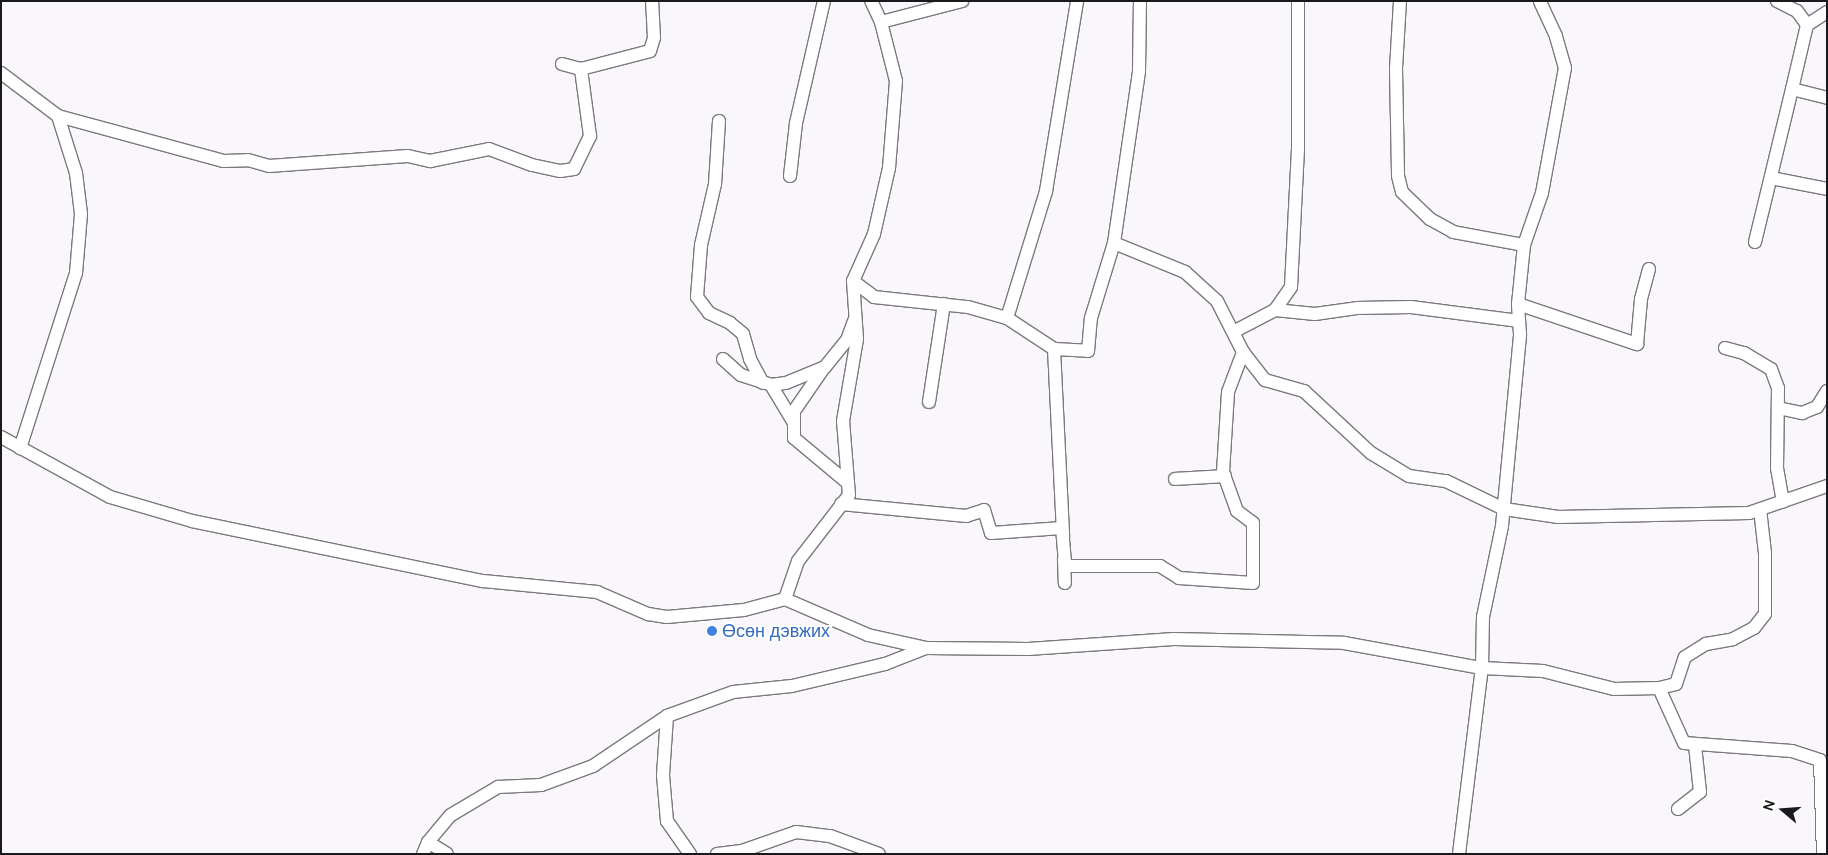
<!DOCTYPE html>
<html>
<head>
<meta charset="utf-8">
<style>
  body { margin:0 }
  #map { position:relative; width:1828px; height:855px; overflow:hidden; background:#faf7fc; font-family:"DM Sans",sans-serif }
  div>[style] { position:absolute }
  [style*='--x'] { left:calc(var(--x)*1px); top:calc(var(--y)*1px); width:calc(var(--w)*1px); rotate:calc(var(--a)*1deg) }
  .roads { filter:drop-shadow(1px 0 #7c797d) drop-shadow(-1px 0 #7c797d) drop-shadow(0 1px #7c797d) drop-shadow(0 -1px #7c797d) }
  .minor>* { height:12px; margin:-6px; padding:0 6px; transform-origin:6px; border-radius:6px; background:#fff }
  .dots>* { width:14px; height:14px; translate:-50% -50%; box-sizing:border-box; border:2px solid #fff; border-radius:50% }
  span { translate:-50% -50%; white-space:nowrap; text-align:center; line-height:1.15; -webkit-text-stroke:4px #fff; paint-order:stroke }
  .shop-label { font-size:18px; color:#366cbe }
  .left { translate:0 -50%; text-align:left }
  .frame { position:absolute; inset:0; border:2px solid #1a191b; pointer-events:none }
  .north { position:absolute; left:1758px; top:785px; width:50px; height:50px; -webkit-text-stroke:4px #fff; paint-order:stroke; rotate:288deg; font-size:14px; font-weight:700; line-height:20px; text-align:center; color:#1a191b }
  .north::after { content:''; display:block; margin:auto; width:18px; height:22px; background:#1a191b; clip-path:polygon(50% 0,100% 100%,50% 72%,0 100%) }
</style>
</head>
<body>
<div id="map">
  <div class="roads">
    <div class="minor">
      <div style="--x:1400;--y:1;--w:68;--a:93.4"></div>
      <div style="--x:1396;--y:69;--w:107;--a:88.9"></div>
      <div style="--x:1398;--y:176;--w:16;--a:76"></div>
      <div style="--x:1402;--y:192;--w:39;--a:44"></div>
      <div style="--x:1430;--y:219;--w:26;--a:29"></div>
      <div style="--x:1453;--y:232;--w:72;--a:10.4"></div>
      <div style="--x:1777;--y:1;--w:22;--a:27"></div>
      <div style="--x:1797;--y:11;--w:17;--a:54"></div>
      <div style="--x:1807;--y:25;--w:66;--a:103.2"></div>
      <div style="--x:1792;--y:89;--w:36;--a:14"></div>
      <div style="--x:881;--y:22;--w:84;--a:-14.5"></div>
      <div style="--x:1807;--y:25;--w:24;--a:-33"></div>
      <div style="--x:562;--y:64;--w:20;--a:15"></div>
      <div style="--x:581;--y:69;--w:71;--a:-14.6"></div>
      <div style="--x:650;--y:51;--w:14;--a:-73"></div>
      <div style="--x:654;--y:38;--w:37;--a:-93"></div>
      <div style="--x:1;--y:73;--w:71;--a:37"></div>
      <div style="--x:58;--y:116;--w:60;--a:72.5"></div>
      <div style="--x:76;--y:173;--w:41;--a:83"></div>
      <div style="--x:81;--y:214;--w:59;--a:94.8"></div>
      <div style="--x:76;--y:273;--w:184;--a:107.7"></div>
      <div style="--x:58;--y:116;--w:172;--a:15.2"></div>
      <div style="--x:224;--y:161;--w:24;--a:-2"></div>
      <div style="--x:248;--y:160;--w:22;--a:16"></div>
      <div style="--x:269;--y:166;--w:139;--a:-4.1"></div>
      <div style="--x:408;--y:156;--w:23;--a:13"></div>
      <div style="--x:430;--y:161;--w:60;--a:-11.5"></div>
      <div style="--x:489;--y:149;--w:46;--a:20.4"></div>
      <div style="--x:532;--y:165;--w:29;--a:12"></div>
      <div style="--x:560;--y:171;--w:14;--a:-8"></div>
      <div style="--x:574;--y:169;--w:37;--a:-64"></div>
      <div style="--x:590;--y:136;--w:68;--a:-97.7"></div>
      <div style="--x:719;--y:121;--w:63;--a:93.6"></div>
      <div style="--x:715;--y:184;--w:63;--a:102.9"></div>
      <div style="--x:701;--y:245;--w:52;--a:94.4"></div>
      <div style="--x:697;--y:297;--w:20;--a:53"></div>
      <div style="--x:709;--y:313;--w:23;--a:25"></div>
      <div style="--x:730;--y:323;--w:17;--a:40"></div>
      <div style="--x:743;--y:334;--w:26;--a:74"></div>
      <div style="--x:750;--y:359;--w:27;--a:62"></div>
      <div style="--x:790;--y:176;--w:53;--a:-83.5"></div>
      <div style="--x:796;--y:123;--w:125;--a:-77.1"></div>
      <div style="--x:1771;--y:178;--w:57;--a:11.1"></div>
      <div style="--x:1755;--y:242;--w:157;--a:-76.4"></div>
      <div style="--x:1114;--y:243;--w:174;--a:-81.7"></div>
      <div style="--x:1139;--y:71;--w:70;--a:-89.2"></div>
      <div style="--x:853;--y:281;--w:26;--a:37"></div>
      <div style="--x:874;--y:297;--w:95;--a:6.1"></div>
      <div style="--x:968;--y:307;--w:41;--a:15.8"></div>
      <div style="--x:1007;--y:318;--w:56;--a:33.4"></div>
      <div style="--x:1054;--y:349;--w:34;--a:3"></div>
      <div style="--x:1088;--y:351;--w:33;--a:-85"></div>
      <div style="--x:1091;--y:318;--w:78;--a:-73"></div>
      <div style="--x:1114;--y:243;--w:77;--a:22.2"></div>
      <div style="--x:1185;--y:272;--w:43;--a:42.2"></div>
      <div style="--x:1217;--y:301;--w:57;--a:63"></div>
      <div style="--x:1243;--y:352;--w:36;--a:52"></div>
      <div style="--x:1265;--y:380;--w:41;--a:15.8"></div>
      <div style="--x:1304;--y:391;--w:91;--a:42.8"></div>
      <div style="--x:1371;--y:453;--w:44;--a:31.2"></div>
      <div style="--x:1409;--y:476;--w:37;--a:8"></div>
      <div style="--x:1446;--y:481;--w:64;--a:25.8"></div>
      <div style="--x:1504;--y:509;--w:55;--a:8.4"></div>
      <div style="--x:1558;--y:517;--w:191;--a:-1.2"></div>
      <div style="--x:1749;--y:513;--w:83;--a:-19.1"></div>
      <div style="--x:1518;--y:304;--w:126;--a:18.6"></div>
      <div style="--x:1637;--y:344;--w:45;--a:-84.9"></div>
      <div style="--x:1641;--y:299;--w:31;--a:-75"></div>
      <div style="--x:1275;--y:310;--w:40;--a:5.7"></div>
      <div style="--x:1315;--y:314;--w:42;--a:-8.1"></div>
      <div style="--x:1357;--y:308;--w:54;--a:-1.1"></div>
      <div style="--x:1411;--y:307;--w:109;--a:7.4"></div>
      <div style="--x:1007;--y:318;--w:133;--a:-72.9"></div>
      <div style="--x:1046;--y:191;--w:193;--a:-80.7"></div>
      <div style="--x:1235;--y:331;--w:45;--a:-27.7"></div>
      <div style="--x:1275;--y:310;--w:28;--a:-55"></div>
      <div style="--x:1291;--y:287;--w:139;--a:-87.1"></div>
      <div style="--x:1298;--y:148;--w:147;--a:-90"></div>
      <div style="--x:1725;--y:348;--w:20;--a:15"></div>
      <div style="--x:1744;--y:353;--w:31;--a:31"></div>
      <div style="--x:1771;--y:369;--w:20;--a:70"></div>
      <div style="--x:1778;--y:388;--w:80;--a:90.7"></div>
      <div style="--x:1777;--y:468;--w:34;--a:80"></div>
      <div style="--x:1054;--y:349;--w:187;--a:87.2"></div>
      <div style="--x:723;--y:359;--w:24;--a:42"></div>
      <div style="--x:741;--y:375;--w:32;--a:18"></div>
      <div style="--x:771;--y:385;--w:15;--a:-8"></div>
      <div style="--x:786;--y:383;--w:42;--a:-22.3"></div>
      <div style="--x:825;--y:367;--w:35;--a:-51"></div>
      <div style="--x:847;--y:340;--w:20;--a:-70"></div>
      <div style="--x:823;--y:369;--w:51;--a:124.6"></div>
      <div style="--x:794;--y:411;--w:27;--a:90"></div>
      <div style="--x:794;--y:438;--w:70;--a:39.8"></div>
      <div style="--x:771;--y:385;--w:44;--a:58.8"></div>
      <div style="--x:929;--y:402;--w:99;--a:-81.3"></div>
      <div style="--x:1778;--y:408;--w:25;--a:12"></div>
      <div style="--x:1802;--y:413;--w:16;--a:-22"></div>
      <div style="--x:1817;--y:407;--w:19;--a:-58"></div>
      <div style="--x:1;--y:437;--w:124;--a:28.8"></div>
      <div style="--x:110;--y:497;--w:85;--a:16.3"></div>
      <div style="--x:192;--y:521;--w:297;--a:11.7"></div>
      <div style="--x:483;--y:581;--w:115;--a:5.5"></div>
      <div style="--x:597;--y:592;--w:56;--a:23.3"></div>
      <div style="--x:648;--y:614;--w:19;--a:9"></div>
      <div style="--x:667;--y:617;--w:77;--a:-5.2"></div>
      <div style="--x:744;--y:610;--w:42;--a:-15"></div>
      <div style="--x:785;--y:599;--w:90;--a:23.4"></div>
      <div style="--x:868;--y:635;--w:59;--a:12.6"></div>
      <div style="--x:1175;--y:479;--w:50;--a:-3.4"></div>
      <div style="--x:841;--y:504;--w:126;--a:5.5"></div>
      <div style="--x:966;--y:516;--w:19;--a:-18"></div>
      <div style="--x:984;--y:510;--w:24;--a:73"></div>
      <div style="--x:991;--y:533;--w:71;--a:-4"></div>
      <div style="--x:1062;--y:528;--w:38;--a:85"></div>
      <div style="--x:1065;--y:566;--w:95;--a:0"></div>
      <div style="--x:1160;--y:566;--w:22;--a:32"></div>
      <div style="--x:1179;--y:578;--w:74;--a:3.9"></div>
      <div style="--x:1253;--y:583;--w:60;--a:-90"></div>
      <div style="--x:1253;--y:523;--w:20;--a:-143"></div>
      <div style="--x:1237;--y:511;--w:41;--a:-109.7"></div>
      <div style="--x:1223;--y:472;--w:80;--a:-86.4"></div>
      <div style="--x:1228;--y:392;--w:43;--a:-69.4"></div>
      <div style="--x:1064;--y:559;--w:24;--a:88"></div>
      <div style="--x:785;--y:599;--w:40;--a:-71.1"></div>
      <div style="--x:798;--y:561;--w:83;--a:-52.3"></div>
      <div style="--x:849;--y:495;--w:74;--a:-94.6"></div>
      <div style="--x:843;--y:421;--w:83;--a:-80.3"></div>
      <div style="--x:857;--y:339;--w:58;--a:-93.9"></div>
      <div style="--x:853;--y:281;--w:51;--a:-65.9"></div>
      <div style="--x:874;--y:234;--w:68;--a:-77.2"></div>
      <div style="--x:889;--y:168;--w:87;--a:-85.4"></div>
      <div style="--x:896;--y:81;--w:61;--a:-104.3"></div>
      <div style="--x:881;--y:22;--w:23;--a:-115"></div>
      <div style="--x:1659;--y:688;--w:17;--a:-13"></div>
      <div style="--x:1676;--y:684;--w:28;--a:-72"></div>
      <div style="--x:1685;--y:657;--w:25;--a:-32"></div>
      <div style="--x:1706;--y:644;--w:27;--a:-10"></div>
      <div style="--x:1733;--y:639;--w:24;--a:-28"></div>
      <div style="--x:1754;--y:628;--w:18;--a:-52"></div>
      <div style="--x:1765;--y:614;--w:61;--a:-90"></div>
      <div style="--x:1765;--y:553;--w:44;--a:-96.5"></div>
      <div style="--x:1678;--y:809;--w:28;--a:-38"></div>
      <div style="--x:1700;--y:792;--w:47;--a:-96.1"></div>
      <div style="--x:428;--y:842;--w:22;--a:32"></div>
      <div style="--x:423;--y:854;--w:13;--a:-67"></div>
      <div style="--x:428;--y:842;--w:35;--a:-50"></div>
      <div style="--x:451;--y:815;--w:55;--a:-30.8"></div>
      <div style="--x:498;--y:787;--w:43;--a:-2.7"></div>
      <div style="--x:541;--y:785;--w:55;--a:-20.1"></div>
      <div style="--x:593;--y:766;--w:89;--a:-34"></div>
      <div style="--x:690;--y:854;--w:40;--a:-124.9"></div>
      <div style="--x:667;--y:821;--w:46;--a:-95"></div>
      <div style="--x:663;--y:775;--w:59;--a:-86.1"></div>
      <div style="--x:667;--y:716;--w:70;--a:-20"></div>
      <div style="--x:733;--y:692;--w:59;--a:-5.8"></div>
      <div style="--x:792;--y:686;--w:96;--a:-13.3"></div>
      <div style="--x:885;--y:664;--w:44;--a:-21.3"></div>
      <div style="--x:926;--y:648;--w:102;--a:0.6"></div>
      <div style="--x:1028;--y:649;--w:146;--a:-3.9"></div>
      <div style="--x:1174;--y:639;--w:170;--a:1.3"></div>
      <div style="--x:1344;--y:643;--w:140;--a:10.3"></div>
      <div style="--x:1482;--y:668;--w:61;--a:2.8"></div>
      <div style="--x:1543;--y:671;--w:73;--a:14.2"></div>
      <div style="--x:1614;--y:689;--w:45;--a:-1.3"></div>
      <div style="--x:1659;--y:688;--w:60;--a:65.6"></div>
      <div style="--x:1684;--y:743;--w:108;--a:4.2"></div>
      <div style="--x:1792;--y:751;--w:29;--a:18"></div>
      <div style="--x:1820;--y:760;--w:94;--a:88.2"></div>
      <div style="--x:717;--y:854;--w:25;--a:-7"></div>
      <div style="--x:742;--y:851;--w:57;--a:-19.4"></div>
      <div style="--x:796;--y:832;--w:34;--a:7"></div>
      <div style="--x:830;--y:836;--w:52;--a:20.2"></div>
      <div style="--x:1459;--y:854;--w:187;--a:-83"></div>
      <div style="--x:1482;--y:668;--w:51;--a:-88.9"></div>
      <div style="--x:1483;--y:617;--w:93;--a:-78.2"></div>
      <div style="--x:1502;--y:526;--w:193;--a:-84.6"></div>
      <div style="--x:1520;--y:334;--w:30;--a:-94"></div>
      <div style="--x:1518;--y:304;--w:59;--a:-84.2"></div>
      <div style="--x:1524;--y:245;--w:55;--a:-70.9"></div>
      <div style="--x:1542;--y:193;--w:127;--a:-79.6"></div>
      <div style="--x:1565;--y:68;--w:33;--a:-106"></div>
      <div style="--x:1556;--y:36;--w:38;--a:-115"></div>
    </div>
  </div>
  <div class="dots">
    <div style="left:712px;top:631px;background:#3f7fe0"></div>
  </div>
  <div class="shop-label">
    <span class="left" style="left:722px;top:631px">Өсөн дэвжих</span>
  </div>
  <div class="frame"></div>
  <div class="north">N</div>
</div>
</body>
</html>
